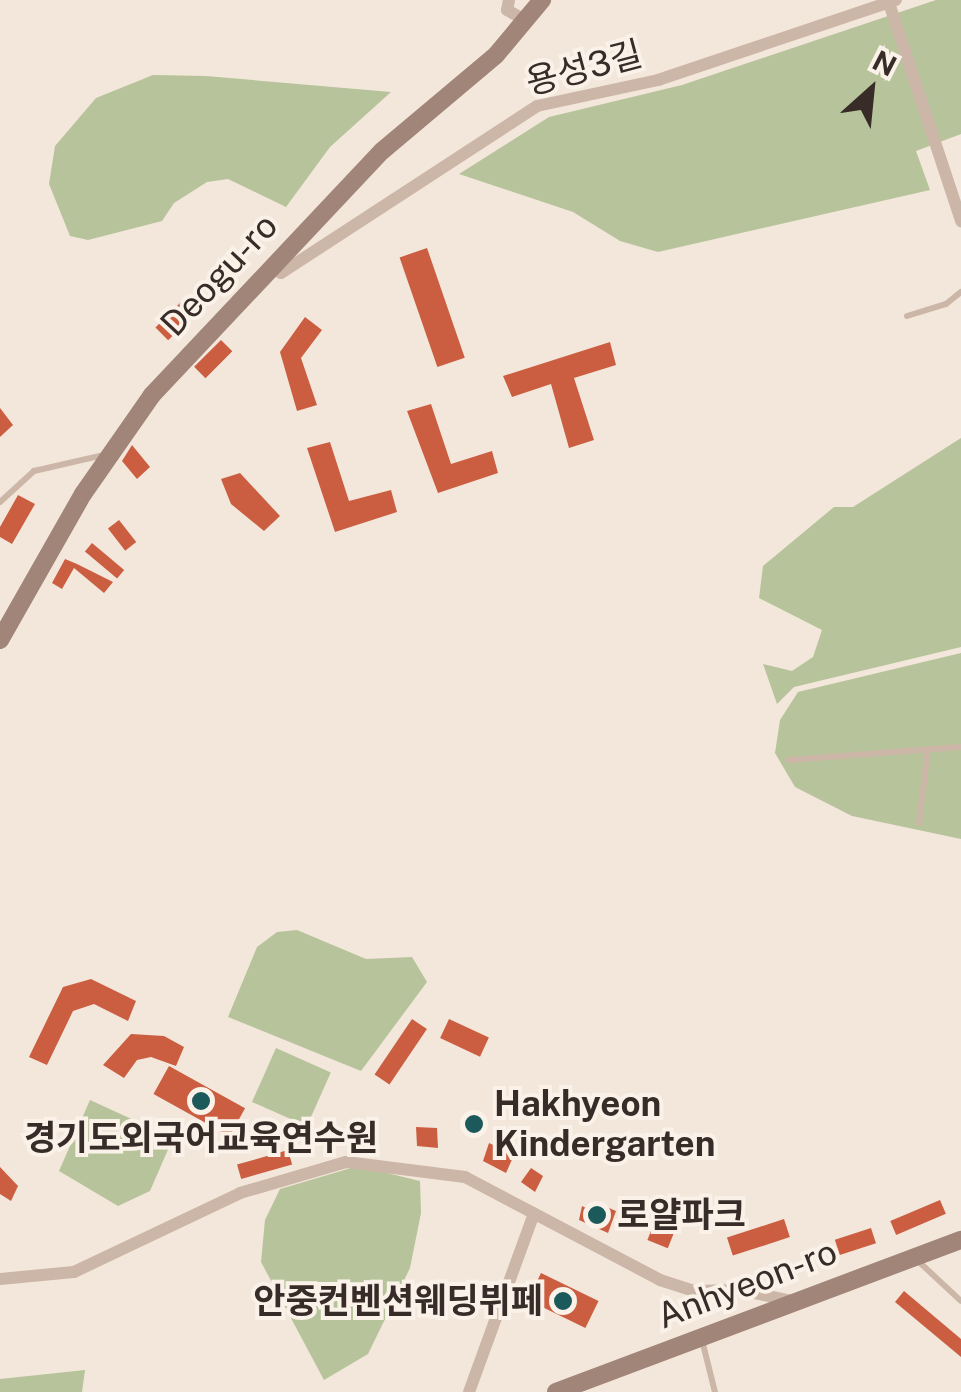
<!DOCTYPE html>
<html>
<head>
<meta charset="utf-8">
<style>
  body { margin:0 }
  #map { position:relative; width:961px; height:1392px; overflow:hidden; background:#f3e7db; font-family:"Public Sans","Noto Sans KR",sans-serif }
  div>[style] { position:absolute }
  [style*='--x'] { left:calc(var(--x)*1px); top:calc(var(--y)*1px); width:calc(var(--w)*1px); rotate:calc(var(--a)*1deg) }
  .green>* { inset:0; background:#b7c39a; transform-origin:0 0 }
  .building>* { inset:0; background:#cb5e41; transform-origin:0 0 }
  .lane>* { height:6px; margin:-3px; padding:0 3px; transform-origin:3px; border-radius:3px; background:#ccb6a7 }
  .street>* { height:12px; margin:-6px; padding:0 6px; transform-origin:6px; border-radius:6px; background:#ccb6a7 }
  .secondary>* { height:18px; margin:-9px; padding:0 9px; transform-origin:9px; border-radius:9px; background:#a08578 }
  .dots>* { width:28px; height:28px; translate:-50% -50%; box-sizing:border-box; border:5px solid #faf1e8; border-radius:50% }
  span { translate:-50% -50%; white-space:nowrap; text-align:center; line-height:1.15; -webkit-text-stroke:8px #faf1e8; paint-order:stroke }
  .street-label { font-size:35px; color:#382c28 }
  .poi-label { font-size:35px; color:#382c28; font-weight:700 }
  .left { translate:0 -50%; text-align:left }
  .right { translate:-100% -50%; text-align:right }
  .north { position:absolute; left:821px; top:40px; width:100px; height:100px; -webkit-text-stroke:8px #faf1e8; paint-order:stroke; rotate:27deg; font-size:28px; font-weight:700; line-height:40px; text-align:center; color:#382c28 }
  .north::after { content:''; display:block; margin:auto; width:35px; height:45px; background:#382c28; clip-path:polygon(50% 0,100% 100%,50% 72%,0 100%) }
</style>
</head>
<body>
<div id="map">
  <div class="green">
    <div style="clip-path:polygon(936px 0,961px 0,961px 134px,916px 151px,930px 190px,658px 252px,620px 241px,573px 212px,459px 174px,549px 117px,682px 85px)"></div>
    <div style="clip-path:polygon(153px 75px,206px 76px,391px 92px,330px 147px,286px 207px,228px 179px,207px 182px,174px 203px,162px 221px,88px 240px,70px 236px,49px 184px,55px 146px,96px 98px)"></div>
    <div style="clip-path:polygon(961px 438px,961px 647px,794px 687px,777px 704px,763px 664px,792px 671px,813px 657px,822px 630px,759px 598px,763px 566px,834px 507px,853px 507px)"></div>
    <div style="clip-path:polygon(961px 653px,961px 839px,852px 816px,795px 787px,775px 753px,780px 720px,798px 692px)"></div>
    <div style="clip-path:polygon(297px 930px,366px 959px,412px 957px,427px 982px,361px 1071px,228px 1017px,257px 947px,277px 932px)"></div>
    <div style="left:276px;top:1048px;width:60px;height:59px;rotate:24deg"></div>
    <div style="clip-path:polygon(90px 1100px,173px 1138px,150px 1191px,118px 1206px,59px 1171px)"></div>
    <div style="clip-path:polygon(358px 1166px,420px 1181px,421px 1213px,410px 1268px,368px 1354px,324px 1380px,261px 1262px,265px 1220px,280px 1189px)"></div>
    <div style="clip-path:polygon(85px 1370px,82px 1392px,0 1392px,0 1379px)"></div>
  </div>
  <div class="building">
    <div style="left:427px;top:248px;width:116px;height:29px;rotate:71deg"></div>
    <div style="left:183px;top:300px;width:18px;height:39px;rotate:45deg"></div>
    <div style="clip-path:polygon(305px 317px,322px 330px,301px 358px,317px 405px,297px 411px,280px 352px)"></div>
    <div style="left:221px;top:340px;width:16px;height:38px;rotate:45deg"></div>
    <div style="clip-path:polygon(610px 342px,616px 365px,574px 378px,594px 440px,569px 448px,551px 384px,512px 397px,503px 376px)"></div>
    <div style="clip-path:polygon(431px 404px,451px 464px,492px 451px,498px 473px,438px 493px,407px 411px)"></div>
    <div style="clip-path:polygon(0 408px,13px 425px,0 437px)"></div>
    <div style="clip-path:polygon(330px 442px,349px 501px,391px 490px,397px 512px,335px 532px,307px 448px)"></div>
    <div style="clip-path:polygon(132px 445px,150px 467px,137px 479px,122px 461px)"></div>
    <div style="clip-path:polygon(240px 473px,280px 516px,264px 531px,231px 504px,221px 479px)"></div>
    <div style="clip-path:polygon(18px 495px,35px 504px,12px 544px,0 537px,0 527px)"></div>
    <div style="left:119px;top:520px;width:28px;height:14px;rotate:52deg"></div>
    <div style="left:92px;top:543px;width:42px;height:11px;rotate:40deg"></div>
    <div style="clip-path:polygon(65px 559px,77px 564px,113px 582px,104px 593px,74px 568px,62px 589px,52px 583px)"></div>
    <div style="clip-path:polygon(91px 979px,136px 1001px,128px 1021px,94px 1004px,73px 1011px,47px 1065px,29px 1057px,63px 987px)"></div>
    <div style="left:412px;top:1019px;width:18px;height:67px;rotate:34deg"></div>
    <div style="left:449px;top:1019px;width:44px;height:21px;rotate:25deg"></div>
    <div style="clip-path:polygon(131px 1034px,164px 1036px,184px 1047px,176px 1066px,151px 1057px,137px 1060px,124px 1078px,103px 1065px)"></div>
    <div style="left:169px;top:1066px;width:87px;height:32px;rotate:29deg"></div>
    <div style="clip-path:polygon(416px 1127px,437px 1128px,438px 1148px,417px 1146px)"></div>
    <div style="clip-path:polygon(489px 1143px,514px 1155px,506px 1173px,483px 1161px)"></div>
    <div style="left:288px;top:1150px;width:15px;height:53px;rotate:74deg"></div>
    <div style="clip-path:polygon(0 1167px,18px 1186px,11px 1201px,0 1194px)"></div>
    <div style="clip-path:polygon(531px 1168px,543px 1176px,535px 1192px,521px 1182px)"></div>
    <div style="left:940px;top:1200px;width:15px;height:54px;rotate:67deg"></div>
    <div style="clip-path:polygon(595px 1202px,616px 1211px,608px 1233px,579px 1220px,582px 1206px,590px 1210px)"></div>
    <div style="left:784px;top:1219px;width:19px;height:60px;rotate:72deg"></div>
    <div style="left:653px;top:1226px;width:22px;height:15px;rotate:22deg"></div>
    <div style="left:871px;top:1228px;width:16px;height:38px;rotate:72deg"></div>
    <div style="left:541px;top:1273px;width:64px;height:30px;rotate:26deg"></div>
    <div style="clip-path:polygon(904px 1291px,961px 1339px,961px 1357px,895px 1302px)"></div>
  </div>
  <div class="lane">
    <div style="--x:907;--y:316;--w:41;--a:-17.1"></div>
    <div style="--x:946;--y:304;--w:19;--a:-39"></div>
    <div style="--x:0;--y:502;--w:46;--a:-42.4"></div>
    <div style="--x:34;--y:471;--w:72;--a:-12.9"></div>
    <div style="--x:788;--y:760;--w:173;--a:-4.3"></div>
    <div style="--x:919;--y:823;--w:75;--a:-83.1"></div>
    <div style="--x:917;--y:1260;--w:60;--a:43"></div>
    <div style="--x:702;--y:1340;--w:54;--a:76"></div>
  </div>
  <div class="street">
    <div style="--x:509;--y:0;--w:10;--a:101"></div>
    <div style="--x:507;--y:10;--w:23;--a:29"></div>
    <div style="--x:889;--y:3;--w:230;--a:71.7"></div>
    <div style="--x:272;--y:266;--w:11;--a:38"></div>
    <div style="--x:281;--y:273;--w:306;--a:-33.1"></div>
    <div style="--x:537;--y:106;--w:124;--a:-12.1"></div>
    <div style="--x:658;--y:80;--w:251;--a:-18.6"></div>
    <div style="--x:0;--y:1279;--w:74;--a:-5.4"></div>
    <div style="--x:74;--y:1272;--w:184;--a:-25.4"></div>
    <div style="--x:240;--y:1193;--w:110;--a:-16.3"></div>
    <div style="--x:346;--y:1162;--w:120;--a:7.2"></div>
    <div style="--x:465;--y:1177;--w:221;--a:27.8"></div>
    <div style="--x:660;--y:1280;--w:35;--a:18"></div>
    <div style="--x:693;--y:1291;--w:48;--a:-1.2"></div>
    <div style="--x:741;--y:1290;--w:51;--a:12.4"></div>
    <div style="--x:469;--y:1392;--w:190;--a:-70"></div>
  </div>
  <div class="secondary">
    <div style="--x:0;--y:640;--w:168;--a:-60.4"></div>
    <div style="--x:83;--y:494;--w:121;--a:-55.1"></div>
    <div style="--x:152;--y:395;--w:335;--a:-46.7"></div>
    <div style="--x:382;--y:151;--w:149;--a:-40.1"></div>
    <div style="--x:496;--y:55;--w:72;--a:-50.1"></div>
    <div style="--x:556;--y:1392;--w:433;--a:-20.6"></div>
  </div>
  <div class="dots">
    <div style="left:201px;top:1101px;background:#1b595b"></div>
    <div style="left:474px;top:1124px;background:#1b595b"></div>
    <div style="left:597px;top:1215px;background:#1b595b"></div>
    <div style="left:563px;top:1301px;background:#1b595b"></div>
  </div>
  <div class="street-label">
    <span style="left:584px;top:68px;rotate:-15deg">용성3길</span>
    <span style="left:219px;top:275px;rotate:-47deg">Deogu-ro</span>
    <span style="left:747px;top:1284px;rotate:-21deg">Anhyeon-ro</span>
  </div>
  <div class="poi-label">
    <span class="left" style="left:494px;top:1124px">Hakhyeon<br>Kindergarten</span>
    <span style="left:201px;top:1138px">경기도외국어교육연수원</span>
    <span class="left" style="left:617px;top:1215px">로얄파크</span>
    <span class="right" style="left:543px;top:1301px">안중컨벤션웨딩뷔페</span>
  </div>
  <div class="north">N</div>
</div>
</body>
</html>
